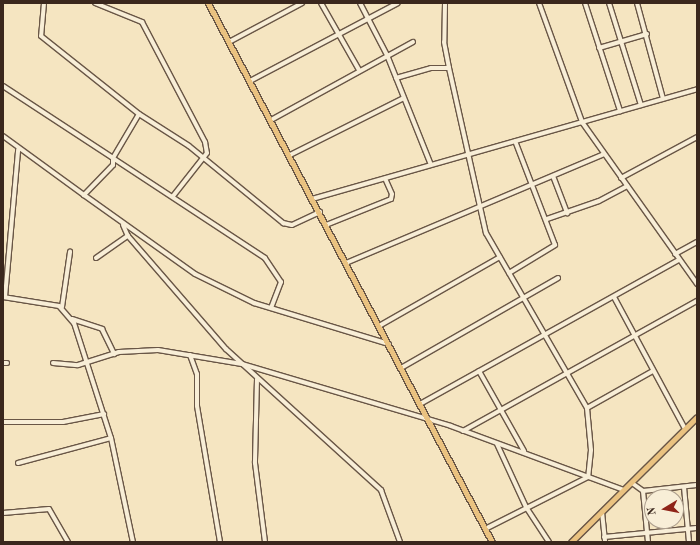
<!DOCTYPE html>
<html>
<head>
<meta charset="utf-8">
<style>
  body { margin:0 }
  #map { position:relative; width:700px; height:545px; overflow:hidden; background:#f5e5c1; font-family:"Old Standard TT",serif }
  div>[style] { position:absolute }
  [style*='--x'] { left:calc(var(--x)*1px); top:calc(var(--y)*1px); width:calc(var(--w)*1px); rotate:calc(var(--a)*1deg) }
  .roads { filter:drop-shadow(1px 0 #695646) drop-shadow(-1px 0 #695646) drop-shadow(0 1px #695646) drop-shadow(0 -1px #695646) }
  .minor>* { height:4px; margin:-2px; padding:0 2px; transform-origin:2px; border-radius:2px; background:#f8eed7 }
  .major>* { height:5px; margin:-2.5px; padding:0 2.5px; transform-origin:2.5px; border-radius:2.5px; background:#eac280 }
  span { translate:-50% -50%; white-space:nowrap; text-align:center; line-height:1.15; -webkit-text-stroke:3.5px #f8eed7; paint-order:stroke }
  .frame { position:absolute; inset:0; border:4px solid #3a271d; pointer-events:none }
  .north { position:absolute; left:644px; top:489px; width:40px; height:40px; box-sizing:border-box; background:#f8eed7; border:1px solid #ac9e8d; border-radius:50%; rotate:260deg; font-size:11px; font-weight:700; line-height:16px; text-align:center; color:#3a271d }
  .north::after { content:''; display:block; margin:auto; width:14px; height:18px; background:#8f2418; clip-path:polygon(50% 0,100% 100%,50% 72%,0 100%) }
</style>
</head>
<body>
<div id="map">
  <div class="roads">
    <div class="minor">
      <div style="--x:44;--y:3;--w:33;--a:95"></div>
      <div style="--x:41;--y:36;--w:125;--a:38.5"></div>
      <div style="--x:95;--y:3;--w:51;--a:22"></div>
      <div style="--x:142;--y:22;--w:136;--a:62.3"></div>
      <div style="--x:205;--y:142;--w:11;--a:80"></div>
      <div style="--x:207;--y:153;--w:55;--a:128.3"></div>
      <div style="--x:321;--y:3;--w:77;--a:60.4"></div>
      <div style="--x:360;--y:3;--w:59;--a:62.6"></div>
      <div style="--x:387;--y:55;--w:118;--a:68.2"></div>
      <div style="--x:445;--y:3;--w:39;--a:91"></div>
      <div style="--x:444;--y:42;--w:26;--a:79"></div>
      <div style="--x:539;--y:3;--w:127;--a:70.1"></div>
      <div style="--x:582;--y:122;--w:199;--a:54.6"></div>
      <div style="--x:585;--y:3;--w:114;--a:72"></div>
      <div style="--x:609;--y:3;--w:107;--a:72.6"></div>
      <div style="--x:637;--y:3;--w:99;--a:74.8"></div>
      <div style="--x:229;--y:42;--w:83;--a:-28.1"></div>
      <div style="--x:599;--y:48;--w:50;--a:-16.3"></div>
      <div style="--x:396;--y:78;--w:36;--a:-16"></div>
      <div style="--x:431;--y:68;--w:18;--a:0"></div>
      <div style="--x:449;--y:68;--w:169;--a:77.4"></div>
      <div style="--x:486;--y:233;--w:202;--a:60"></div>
      <div style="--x:587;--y:408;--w:42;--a:84.6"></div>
      <div style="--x:591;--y:450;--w:27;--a:96"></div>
      <div style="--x:588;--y:477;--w:115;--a:153.2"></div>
      <div style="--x:250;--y:81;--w:167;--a:-27.8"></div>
      <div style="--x:3;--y:86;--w:131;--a:33.2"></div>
      <div style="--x:113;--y:158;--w:7;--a:90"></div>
      <div style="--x:113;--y:165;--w:42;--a:134"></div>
      <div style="--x:84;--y:195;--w:136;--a:35.4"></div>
      <div style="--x:195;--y:274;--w:66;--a:26.2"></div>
      <div style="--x:254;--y:303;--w:141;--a:16.9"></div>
      <div style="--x:271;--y:120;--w:162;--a:-28.8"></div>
      <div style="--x:3;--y:136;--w:100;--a:36.1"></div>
      <div style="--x:290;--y:155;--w:127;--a:-26.6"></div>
      <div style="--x:553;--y:176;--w:40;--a:69"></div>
      <div style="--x:621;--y:178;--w:86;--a:-28.3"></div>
      <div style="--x:312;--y:199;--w:400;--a:-15.9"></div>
      <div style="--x:547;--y:219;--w:55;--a:-19.1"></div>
      <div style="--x:599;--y:201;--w:32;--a:-28"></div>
      <div style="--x:123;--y:225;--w:12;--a:66"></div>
      <div style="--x:128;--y:236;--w:150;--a:49.1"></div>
      <div style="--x:226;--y:349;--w:210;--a:42.3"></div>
      <div style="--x:381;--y:490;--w:55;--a:69.9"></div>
      <div style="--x:326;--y:225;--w:70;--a:-21.8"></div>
      <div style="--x:391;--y:199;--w:5;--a:-79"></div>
      <div style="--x:392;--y:194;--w:17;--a:-114"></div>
      <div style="--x:675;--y:254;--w:25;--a:-29"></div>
      <div style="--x:96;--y:258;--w:39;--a:-35"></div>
      <div style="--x:346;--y:263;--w:280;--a:-22.9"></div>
      <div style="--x:509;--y:273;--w:54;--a:-31.3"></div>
      <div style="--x:555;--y:245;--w:111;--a:-111"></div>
      <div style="--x:3;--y:297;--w:57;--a:9.1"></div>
      <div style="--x:59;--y:306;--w:23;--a:49"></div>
      <div style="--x:74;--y:323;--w:121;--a:72.2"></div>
      <div style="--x:111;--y:438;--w:106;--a:78.1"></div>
      <div style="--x:5;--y:297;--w:148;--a:-84.9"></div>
      <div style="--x:614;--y:297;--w:150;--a:61.7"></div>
      <div style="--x:62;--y:307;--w:56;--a:-81.7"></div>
      <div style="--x:271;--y:308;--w:28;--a:-69"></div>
      <div style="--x:281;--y:282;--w:29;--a:-124"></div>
      <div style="--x:265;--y:258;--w:182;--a:-146.7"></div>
      <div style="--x:113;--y:158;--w:51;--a:-59.4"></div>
      <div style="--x:139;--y:114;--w:59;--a:32.6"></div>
      <div style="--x:189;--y:146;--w:122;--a:39.3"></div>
      <div style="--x:283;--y:223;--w:9;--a:13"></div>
      <div style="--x:292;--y:225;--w:31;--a:-25"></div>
      <div style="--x:72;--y:319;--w:32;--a:18"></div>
      <div style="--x:102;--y:329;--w:28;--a:64"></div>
      <div style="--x:379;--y:326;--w:139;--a:-29.7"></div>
      <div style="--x:190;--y:355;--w:20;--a:70"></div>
      <div style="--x:197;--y:374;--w:32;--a:90"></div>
      <div style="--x:197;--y:406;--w:138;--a:80.4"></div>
      <div style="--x:3;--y:363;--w:4;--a:0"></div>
      <div style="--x:53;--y:363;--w:25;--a:5"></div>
      <div style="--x:78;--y:365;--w:43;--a:-17.6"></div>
      <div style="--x:119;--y:352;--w:39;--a:-3"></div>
      <div style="--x:158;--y:350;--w:85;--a:9.5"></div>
      <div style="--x:242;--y:364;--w:218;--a:16.5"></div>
      <div style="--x:451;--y:426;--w:184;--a:20.3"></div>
      <div style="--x:401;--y:368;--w:181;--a:-29.8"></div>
      <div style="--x:479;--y:371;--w:92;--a:60.6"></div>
      <div style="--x:257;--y:379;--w:84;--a:91.4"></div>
      <div style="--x:255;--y:463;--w:80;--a:82.8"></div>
      <div style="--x:420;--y:404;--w:296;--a:-29.1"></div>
      <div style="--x:587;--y:408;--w:76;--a:-29.3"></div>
      <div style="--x:3;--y:422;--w:60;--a:0"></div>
      <div style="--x:63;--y:422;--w:42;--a:-11"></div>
      <div style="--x:463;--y:431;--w:268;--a:-29.1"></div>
      <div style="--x:497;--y:444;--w:69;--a:65.3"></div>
      <div style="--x:526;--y:507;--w:42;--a:56.7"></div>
      <div style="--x:18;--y:463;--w:96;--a:-15"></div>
      <div style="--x:632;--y:483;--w:14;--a:36"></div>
      <div style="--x:643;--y:491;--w:54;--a:-6.3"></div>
      <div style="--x:684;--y:487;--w:55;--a:84.8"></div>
      <div style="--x:643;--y:491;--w:51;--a:84.4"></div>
      <div style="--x:602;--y:512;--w:30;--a:84"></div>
      <div style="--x:3;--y:513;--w:46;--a:-5"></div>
      <div style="--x:49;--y:509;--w:38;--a:60"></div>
      <div style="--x:604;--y:537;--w:93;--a:-5.5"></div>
    </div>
    <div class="major">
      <div style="--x:208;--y:3;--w:609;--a:62.22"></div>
      <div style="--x:571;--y:542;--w:177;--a:-44.8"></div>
    </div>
  </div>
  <div class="frame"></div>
  <div class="north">N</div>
</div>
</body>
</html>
